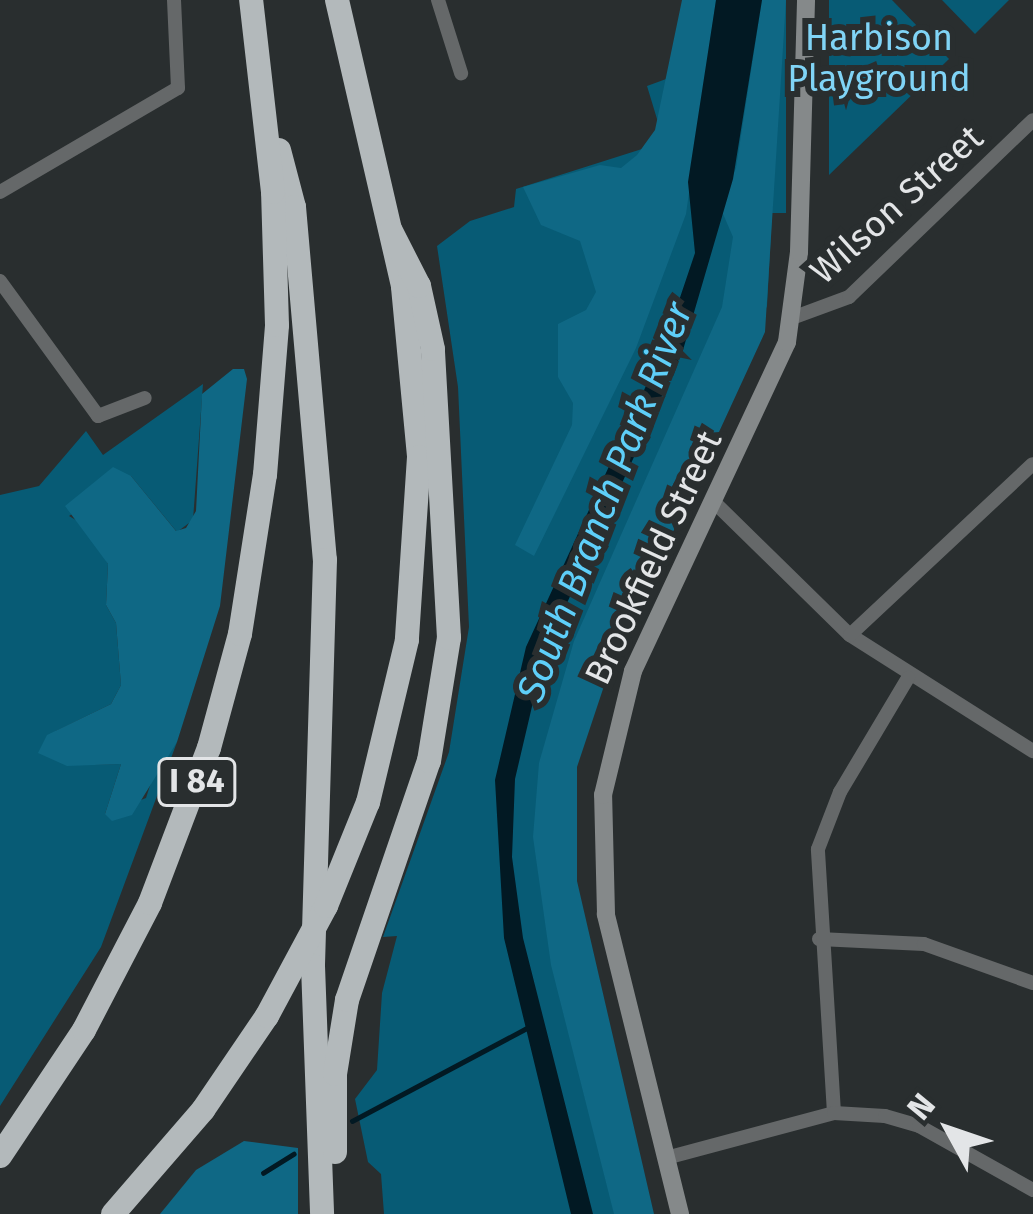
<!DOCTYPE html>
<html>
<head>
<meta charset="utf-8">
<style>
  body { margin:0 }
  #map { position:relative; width:1033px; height:1214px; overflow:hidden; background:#292e2f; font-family:"Fira Sans",sans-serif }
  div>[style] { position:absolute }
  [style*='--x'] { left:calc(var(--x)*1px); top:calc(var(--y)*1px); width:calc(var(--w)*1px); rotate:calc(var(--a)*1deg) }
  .green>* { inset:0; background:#075b75 }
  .forest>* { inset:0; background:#0f6885 }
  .water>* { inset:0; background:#021923 }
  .stream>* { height:4.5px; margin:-2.25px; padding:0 2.25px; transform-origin:2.25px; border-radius:2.25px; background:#021923 }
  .street>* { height:14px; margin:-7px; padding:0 7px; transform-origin:7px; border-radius:7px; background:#656869 }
  .secondary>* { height:18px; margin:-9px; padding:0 9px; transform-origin:9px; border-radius:9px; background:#85898a }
  .highway>* { height:24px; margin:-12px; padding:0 12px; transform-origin:12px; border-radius:12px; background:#b3b9bb }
  .highway-bridge>* { height:24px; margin:-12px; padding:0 12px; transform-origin:12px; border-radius:12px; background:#b3b9bb }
  span { translate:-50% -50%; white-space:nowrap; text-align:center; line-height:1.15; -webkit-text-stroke:12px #292e2f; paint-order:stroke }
  .shield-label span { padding:3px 9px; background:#292e2f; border:3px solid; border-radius:9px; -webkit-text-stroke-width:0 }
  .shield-label { font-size:33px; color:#e3e5e7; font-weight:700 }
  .park-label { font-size:36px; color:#80d4f6 }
  .street-label { font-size:36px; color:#e3e5e7 }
  .water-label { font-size:39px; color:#5ecff9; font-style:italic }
  .north { position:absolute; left:889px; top:1070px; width:120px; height:120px; -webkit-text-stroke:9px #292e2f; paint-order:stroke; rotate:310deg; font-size:33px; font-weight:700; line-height:48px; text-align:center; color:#e3e5e7 }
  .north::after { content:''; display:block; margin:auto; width:42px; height:54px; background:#e3e5e7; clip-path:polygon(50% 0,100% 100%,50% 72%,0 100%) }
</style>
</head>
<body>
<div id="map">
  <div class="green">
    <div style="clip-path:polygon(698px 0,786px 0,786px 213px,772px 213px,767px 306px,591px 704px,574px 773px,570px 861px,647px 1214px,384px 1214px,381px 1174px,368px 1162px,355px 1099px,377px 1070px,382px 993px,397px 936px,383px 937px,449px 752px,469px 627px,458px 387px,437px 246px,470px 221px,514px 207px,516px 189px,664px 142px,647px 86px,688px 71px)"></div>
    <div style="clip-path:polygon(829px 0,892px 0,949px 59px,829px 175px)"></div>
    <div style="clip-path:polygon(942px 0,1009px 0,975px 34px)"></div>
    <div style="clip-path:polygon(203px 384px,193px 520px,177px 532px,131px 476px,69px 516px,88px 527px,108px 564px,106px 605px,116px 623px,121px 685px,111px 704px,56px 731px,49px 754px,67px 765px,121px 764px,105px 814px,146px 798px,156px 767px,177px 742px,101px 947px,0 1106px,0 495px,39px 486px,86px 431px,103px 455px)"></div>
  </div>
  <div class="forest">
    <div style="clip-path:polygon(682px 0,716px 0,686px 214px,636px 348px,534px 556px,515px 545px,572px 425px,573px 403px,558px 377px,558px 324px,586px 310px,596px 292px,580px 241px,541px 225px,523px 187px,600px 165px,621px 168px,637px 155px,655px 130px)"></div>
    <div style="clip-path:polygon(762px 0,786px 0,765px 332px,609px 671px,577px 767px,577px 881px,654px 1214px,614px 1214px,551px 965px,533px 837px,539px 763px,574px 641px,722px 307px,733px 237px,720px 207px,736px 168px)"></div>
    <div style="clip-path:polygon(233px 369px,244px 369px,247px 379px,220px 606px,177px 742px,132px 815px,112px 821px,105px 814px,121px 764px,67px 766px,38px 753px,47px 735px,111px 704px,121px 685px,116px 623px,106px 605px,108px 564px,65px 506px,113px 467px,131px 476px,176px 531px,186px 528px,196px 511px,202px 394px)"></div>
    <div style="clip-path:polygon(244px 1141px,298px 1148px,298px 1214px,160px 1214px,196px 1170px)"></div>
  </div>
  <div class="water">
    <div style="clip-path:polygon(716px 0,762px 0,733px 179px,683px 350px,545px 651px,515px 779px,512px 857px,523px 938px,593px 1214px,571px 1214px,504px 938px,495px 780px,526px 647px,662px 351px,695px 253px,688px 182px)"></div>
  </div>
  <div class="stream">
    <div style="--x:352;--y:1121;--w:198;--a:-28"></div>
    <div style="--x:263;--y:1173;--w:36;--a:-32"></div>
  </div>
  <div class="street">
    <div style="--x:438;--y:0;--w:77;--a:72.5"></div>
    <div style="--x:0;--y:192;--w:206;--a:-30.3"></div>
    <div style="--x:178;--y:88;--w:88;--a:-92.6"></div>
    <div style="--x:0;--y:281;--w:167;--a:54"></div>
    <div style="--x:98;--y:416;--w:50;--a:-21"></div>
    <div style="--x:792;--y:318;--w:61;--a:-20.2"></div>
    <div style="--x:849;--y:297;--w:255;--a:-43.9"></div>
    <div style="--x:714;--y:502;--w:190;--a:44.4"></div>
    <div style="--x:850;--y:635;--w:217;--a:32.4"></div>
    <div style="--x:850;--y:635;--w:250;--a:-43.1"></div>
    <div style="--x:819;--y:939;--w:105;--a:2.7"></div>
    <div style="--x:924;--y:944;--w:116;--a:19.7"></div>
    <div style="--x:834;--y:1113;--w:264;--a:-93.5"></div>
    <div style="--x:818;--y:849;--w:61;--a:-68.9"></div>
    <div style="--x:840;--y:792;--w:133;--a:-59.2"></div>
    <div style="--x:666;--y:1158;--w:174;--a:-15"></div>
    <div style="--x:834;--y:1113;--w:51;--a:3.4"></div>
    <div style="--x:885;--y:1116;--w:35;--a:16"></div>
    <div style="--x:919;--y:1126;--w:131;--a:29.3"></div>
  </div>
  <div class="secondary">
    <div style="--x:680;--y:1214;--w:309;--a:-103.9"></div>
    <div style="--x:606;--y:914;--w:119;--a:-91.4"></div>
    <div style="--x:603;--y:795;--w:128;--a:-76.4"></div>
    <div style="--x:633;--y:671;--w:363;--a:-64.9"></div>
    <div style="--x:787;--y:342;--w:91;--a:-82.4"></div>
    <div style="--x:799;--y:252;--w:252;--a:-88.4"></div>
  </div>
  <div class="highway">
    <div style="--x:337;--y:0;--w:294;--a:77"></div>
    <div style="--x:403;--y:287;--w:171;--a:84.6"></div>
    <div style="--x:419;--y:457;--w:183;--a:93.8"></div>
    <div style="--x:407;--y:640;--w:167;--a:103.5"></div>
    <div style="--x:279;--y:150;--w:59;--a:75.3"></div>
    <div style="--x:294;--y:207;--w:354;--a:85"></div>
    <div style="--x:325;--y:560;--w:406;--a:91.7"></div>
    <div style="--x:313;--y:966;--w:248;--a:87.9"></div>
    <div style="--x:335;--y:1152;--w:78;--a:-90"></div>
    <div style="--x:335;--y:1074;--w:75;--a:-80.8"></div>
    <div style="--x:347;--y:1000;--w:253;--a:-71.1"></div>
    <div style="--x:429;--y:761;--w:125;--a:-80.8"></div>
    <div style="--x:449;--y:638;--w:289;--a:-93.2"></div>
    <div style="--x:433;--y:349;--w:65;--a:-102.5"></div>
    <div style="--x:419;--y:286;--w:62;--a:-117"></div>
    <div style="--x:0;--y:1156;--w:151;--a:-56.3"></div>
    <div style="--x:84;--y:1030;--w:143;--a:-62.5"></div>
    <div style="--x:150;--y:903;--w:166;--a:-69.2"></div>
    <div style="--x:209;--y:748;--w:118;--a:-74.8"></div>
    <div style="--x:240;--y:634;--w:161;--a:-81.1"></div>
    <div style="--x:265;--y:475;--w:150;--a:-85.4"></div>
    <div style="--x:277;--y:325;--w:133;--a:-91.7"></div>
    <div style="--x:273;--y:192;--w:193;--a:-96.5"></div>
  </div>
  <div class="highway-bridge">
    <div style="--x:113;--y:1214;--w:138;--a:-49.1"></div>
    <div style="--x:203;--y:1110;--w:114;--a:-55.8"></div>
    <div style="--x:267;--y:1016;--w:125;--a:-61.8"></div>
    <div style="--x:326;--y:906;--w:112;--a:-68"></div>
  </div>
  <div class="shield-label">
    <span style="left:197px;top:782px">I 84</span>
  </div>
  <div class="park-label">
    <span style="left:879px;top:59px">Harbison<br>Playground</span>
  </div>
  <div class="street-label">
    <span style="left:897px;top:205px;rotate:-42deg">Wilson Street</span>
    <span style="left:654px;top:558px;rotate:-65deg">Brookfield Street</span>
  </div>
  <div class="water-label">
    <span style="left:605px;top:502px;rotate:-69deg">South Branch Park River</span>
  </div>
  <div class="north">N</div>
</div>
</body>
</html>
